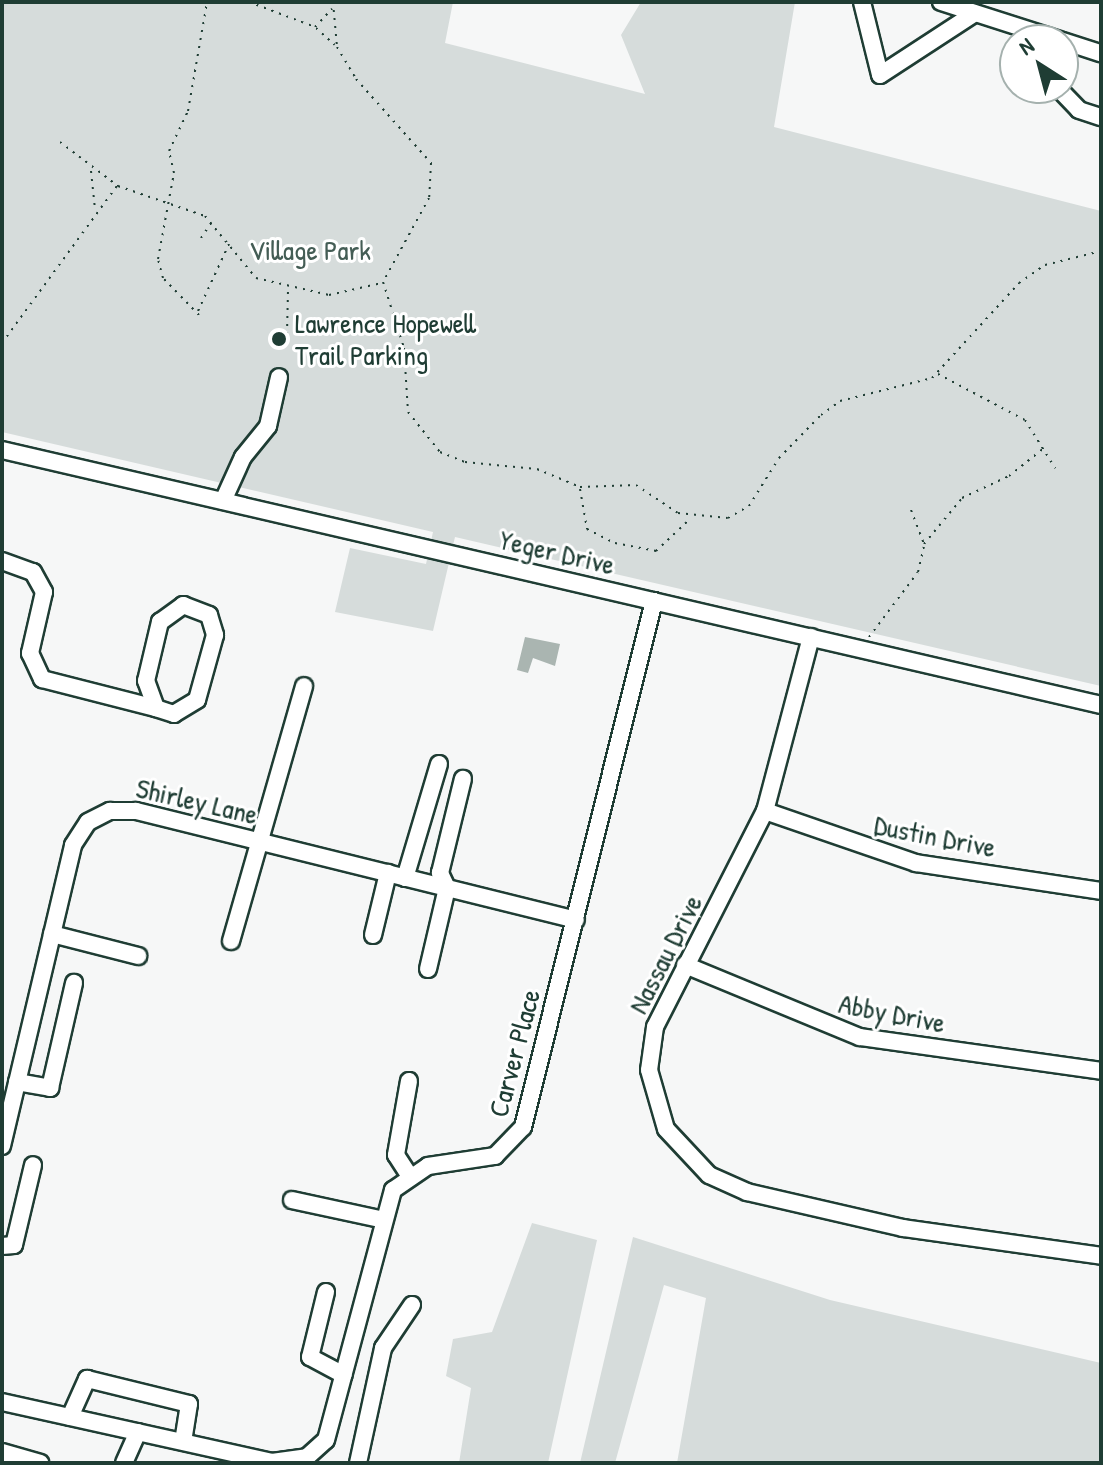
<!DOCTYPE html>
<html>
<head>
<meta charset="utf-8">
<style>
  body { margin:0 }
  #map { position:relative; width:1103px; height:1465px; overflow:hidden; background:#f6f7f7; font-family:"Patrick Hand",sans-serif }
  div>[style] { position:absolute }
  [style*='--x'] { left:calc(var(--x)*1px); top:calc(var(--y)*1px); width:calc(var(--w)*1px); rotate:calc(var(--a)*1deg) }
  .green>* { inset:0; background:#d6dcdb }
  .water>* { inset:0; background:#aab5b1 }
  .path>* { height:2px; margin-top:-1px; transform-origin:0; background:repeating-linear-gradient(90deg,#1f3d34 0 2px,transparent 0 8px) }
  .roads { filter:drop-shadow(2px 0 #1f3d34) drop-shadow(-2px 0 #1f3d34) drop-shadow(0 2px #1f3d34) drop-shadow(0 -2px #1f3d34) }
  .minor>* { height:16px; margin:-8px; padding:0 8px; transform-origin:8px; border-radius:8px; background:#fff }
  .dots>* { width:22px; height:22px; translate:-50% -50%; box-sizing:border-box; border:4px solid #fff; border-radius:50% }
  span { translate:-50% -50%; white-space:nowrap; text-align:center; line-height:1.15; -webkit-text-stroke:6px #fff; paint-order:stroke }
  .park-label { font-size:28px; color:#445d55 }
  .poi-label { font-size:28px; color:#1f3d34 }
  .left { translate:0 -50%; text-align:left }
  .street-label { font-size:28px; color:#1f3d34 }
  .frame { position:absolute; inset:0; border:4px solid #1f3d34; pointer-events:none }
  .north { position:absolute; left:999px; top:24px; width:80px; height:80px; box-sizing:border-box; background:#fff; border:2px solid #a5b1ae; border-radius:50%; rotate:324deg; font-size:22px; font-weight:700; line-height:32px; text-align:center; color:#1f3d34 }
  .north::after { content:''; display:block; margin:auto; width:28px; height:36px; background:#1f3d34; clip-path:polygon(50% 0,100% 100%,50% 72%,0 100%) }
</style>
</head>
<body>
<div id="map">
  <div class="green">
    <div style="clip-path:polygon(2px 2px,453px 2px,445px 43px,645px 94px,621px 35px,641px 2px,795px 2px,774px 127px,1101px 211px,1101px 686px,455px 537px,433px 631px,335px 612px,350px 548px,426px 564px,433px 532px,2px 432px)"></div>
    <div style="clip-path:polygon(532px 1223px,597px 1240px,548px 1463px,459px 1463px,471px 1388px,446px 1376px,453px 1339px,492px 1332px)"></div>
    <div style="clip-path:polygon(633px 1237px,830px 1300px,1101px 1363px,1101px 1463px,677px 1463px,706px 1298px,664px 1285px,615px 1463px,580px 1463px)"></div>
  </div>
  <div class="water">
    <div style="clip-path:polygon(525px 637px,560px 644px,555px 666px,533px 658px,528px 673px,517px 670px)"></div>
  </div>
  <div class="path">
    <div style="--x:249;--y:2;--w:71;--a:20.7"></div>
    <div style="--x:315;--y:27;--w:25;--a:-47"></div>
    <div style="--x:333;--y:2;--w:45;--a:84.9"></div>
    <div style="--x:337;--y:47;--w:37;--a:59"></div>
    <div style="--x:356;--y:79;--w:113;--a:48.2"></div>
    <div style="--x:431;--y:163;--w:35;--a:93"></div>
    <div style="--x:429;--y:198;--w:96;--a:118.7"></div>
    <div style="--x:383;--y:282;--w:69;--a:72.3"></div>
    <div style="--x:404;--y:348;--w:64;--a:86.4"></div>
    <div style="--x:408;--y:412;--w:51;--a:51.3"></div>
    <div style="--x:440;--y:452;--w:27;--a:22"></div>
    <div style="--x:465;--y:462;--w:72;--a:5.6"></div>
    <div style="--x:537;--y:469;--w:47;--a:22.7"></div>
    <div style="--x:580;--y:487;--w:56;--a:-2"></div>
    <div style="--x:636;--y:485;--w:50;--a:33.7"></div>
    <div style="--x:678;--y:513;--w:50;--a:5.7"></div>
    <div style="--x:728;--y:518;--w:24;--a:-30"></div>
    <div style="--x:749;--y:506;--w:57;--a:-58"></div>
    <div style="--x:779;--y:458;--w:60;--a:-45.7"></div>
    <div style="--x:821;--y:415;--w:24;--a:-36"></div>
    <div style="--x:840;--y:401;--w:95;--a:-14"></div>
    <div style="--x:932;--y:378;--w:129;--a:-47.5"></div>
    <div style="--x:1019;--y:283;--w:32;--a:-35"></div>
    <div style="--x:1045;--y:265;--w:58;--a:-14"></div>
    <div style="--x:316;--y:28;--w:25;--a:42"></div>
    <div style="--x:60;--y:142;--w:73;--a:37.2"></div>
    <div style="--x:118;--y:186;--w:92;--a:19"></div>
    <div style="--x:205;--y:216;--w:80;--a:50.6"></div>
    <div style="--x:256;--y:278;--w:75;--a:13.1"></div>
    <div style="--x:329;--y:295;--w:54;--a:-12.8"></div>
    <div style="--x:91;--y:171;--w:37;--a:84"></div>
    <div style="--x:201;--y:238;--w:18;--a:-56"></div>
    <div style="--x:198;--y:311;--w:74;--a:-65.2"></div>
    <div style="--x:199;--y:315;--w:52;--a:-134.2"></div>
    <div style="--x:163;--y:278;--w:20;--a:-105"></div>
    <div style="--x:158;--y:259;--w:87;--a:-79.5"></div>
    <div style="--x:174;--y:173;--w:23;--a:-103"></div>
    <div style="--x:169;--y:151;--w:44;--a:-64.6"></div>
    <div style="--x:188;--y:111;--w:111;--a:-80.1"></div>
    <div style="--x:287;--y:334;--w:43;--a:-88.7"></div>
    <div style="--x:2;--y:343;--w:195;--a:-53.8"></div>
    <div style="--x:938;--y:374;--w:98;--a:27.9"></div>
    <div style="--x:1025;--y:420;--w:57;--a:58"></div>
    <div style="--x:580;--y:489;--w:41;--a:80.1"></div>
    <div style="--x:587;--y:529;--w:31;--a:27"></div>
    <div style="--x:615;--y:543;--w:42;--a:11"></div>
    <div style="--x:656;--y:551;--w:47;--a:-43.3"></div>
    <div style="--x:911;--y:510;--w:36;--a:69"></div>
    <div style="--x:924;--y:544;--w:60;--a:-50.4"></div>
    <div style="--x:962;--y:498;--w:52;--a:-25.1"></div>
    <div style="--x:1009;--y:476;--w:45;--a:-38.7"></div>
    <div style="--x:869;--y:637;--w:81;--a:-53"></div>
    <div style="--x:918;--y:572;--w:28;--a:-77"></div>
  </div>
  <div class="roads">
    <div class="minor">
      <div style="--x:862;--y:2;--w:75;--a:76.1"></div>
      <div style="--x:880;--y:75;--w:113;--a:-33.1"></div>
      <div style="--x:941;--y:2;--w:125;--a:17.7"></div>
      <div style="--x:1063;--y:41;--w:40;--a:18"></div>
      <div style="--x:1058;--y:88;--w:30;--a:46"></div>
      <div style="--x:1079;--y:110;--w:23;--a:18"></div>
      <div style="--x:2;--y:450;--w:1128;--a:13.06"></div>
      <div style="--x:223;--y:501;--w:48;--a:-65.6"></div>
      <div style="--x:243;--y:457;--w:40;--a:-51"></div>
      <div style="--x:268;--y:426;--w:50;--a:-77.3"></div>
      <div style="--x:2;--y:561;--w:33;--a:20"></div>
      <div style="--x:33;--y:572;--w:23;--a:61"></div>
      <div style="--x:44;--y:592;--w:63;--a:102.9"></div>
      <div style="--x:30;--y:653;--w:29;--a:65"></div>
      <div style="--x:42;--y:679;--w:118;--a:14.3"></div>
      <div style="--x:183;--y:605;--w:28;--a:21"></div>
      <div style="--x:209;--y:615;--w:21;--a:73"></div>
      <div style="--x:215;--y:635;--w:67;--a:105.5"></div>
      <div style="--x:197;--y:700;--w:27;--a:149"></div>
      <div style="--x:174;--y:714;--w:19;--a:-162"></div>
      <div style="--x:156;--y:708;--w:29;--a:-110"></div>
      <div style="--x:146;--y:681;--w:61;--a:-76.7"></div>
      <div style="--x:160;--y:622;--w:29;--a:-36"></div>
      <div style="--x:811;--y:637;--w:180;--a:104.8"></div>
      <div style="--x:765;--y:811;--w:242;--a:117"></div>
      <div style="--x:655;--y:1027;--w:43;--a:97.9"></div>
      <div style="--x:649;--y:1070;--w:61;--a:73.9"></div>
      <div style="--x:666;--y:1129;--w:63;--a:46.9"></div>
      <div style="--x:709;--y:1175;--w:42;--a:24.1"></div>
      <div style="--x:747;--y:1192;--w:160;--a:13"></div>
      <div style="--x:903;--y:1228;--w:200;--a:8"></div>
      <div style="--x:765;--y:811;--w:160;--a:19"></div>
      <div style="--x:916;--y:863;--w:187;--a:8.6"></div>
      <div style="--x:405;--y:878;--w:119;--a:-73.4"></div>
      <div style="--x:52;--y:934;--w:89;--a:14.3"></div>
      <div style="--x:373;--y:935;--w:64;--a:-76.4"></div>
      <div style="--x:231;--y:941;--w:265;--a:-74"></div>
      <div style="--x:685;--y:965;--w:189;--a:22.4"></div>
      <div style="--x:860;--y:1037;--w:243;--a:8"></div>
      <div style="--x:428;--y:969;--w:83;--a:-76.8"></div>
      <div style="--x:447;--y:888;--w:17;--a:-115"></div>
      <div style="--x:440;--y:873;--w:97;--a:-76.3"></div>
      <div style="--x:409;--y:1081;--w:75;--a:100"></div>
      <div style="--x:396;--y:1155;--w:24;--a:57"></div>
      <div style="--x:17;--y:1082;--w:34;--a:10"></div>
      <div style="--x:50;--y:1088;--w:108;--a:-77.1"></div>
      <div style="--x:2;--y:1146;--w:309;--a:-76.7"></div>
      <div style="--x:73;--y:845;--w:27;--a:-57"></div>
      <div style="--x:88;--y:822;--w:25;--a:-27"></div>
      <div style="--x:110;--y:811;--w:26;--a:0"></div>
      <div style="--x:136;--y:811;--w:453;--a:13.9"></div>
      <div style="--x:292;--y:1200;--w:90;--a:12.2"></div>
      <div style="--x:2;--y:1246;--w:12;--a:-5"></div>
      <div style="--x:14;--y:1245;--w:82;--a:-76.6"></div>
      <div style="--x:326;--y:1292;--w:67;--a:103.8"></div>
      <div style="--x:310;--y:1357;--w:38;--a:28"></div>
      <div style="--x:2;--y:1402;--w:277;--a:12.5"></div>
      <div style="--x:272;--y:1462;--w:35;--a:-8"></div>
      <div style="--x:307;--y:1457;--w:25;--a:-42"></div>
      <div style="--x:326;--y:1440;--w:259;--a:-75"></div>
      <div style="--x:393;--y:1190;--w:42;--a:-34.4"></div>
      <div style="--x:428;--y:1166;--w:68;--a:-8.5"></div>
      <div style="--x:495;--y:1156;--w:40;--a:-46"></div>
      <div style="--x:523;--y:1127;--w:542;--a:-76.02"></div>
      <div style="--x:70;--y:1417;--w:42;--a:-65.9"></div>
      <div style="--x:87;--y:1379;--w:105;--a:13.8"></div>
      <div style="--x:189;--y:1404;--w:38;--a:99"></div>
      <div style="--x:2;--y:1452;--w:40;--a:16"></div>
      <div style="--x:124;--y:1463;--w:34;--a:-66"></div>
      <div style="--x:358;--y:1463;--w:118;--a:-77.7"></div>
      <div style="--x:383;--y:1348;--w:52;--a:-56"></div>
    </div>
  </div>
  <div class="dots">
    <div style="left:279px;top:339px;background:#1f3d34"></div>
  </div>
  <div class="park-label">
    <span style="left:310px;top:250px">Village Park</span>
  </div>
  <div class="poi-label">
    <span class="left" style="left:295px;top:339px">Lawrence Hopewell<br>Trail Parking</span>
  </div>
  <div class="street-label">
    <span style="left:557px;top:552px;rotate:13deg">Yeger Drive</span>
    <span style="left:197px;top:801px;rotate:13deg">Shirley Lane</span>
    <span style="left:935px;top:836px;rotate:11deg">Dustin Drive</span>
    <span style="left:665px;top:954px;rotate:-63deg">Nassau Drive</span>
    <span style="left:892px;top:1013px;rotate:11deg">Abby Drive</span>
    <span style="left:514px;top:1053px;rotate:-75deg">Carver Place</span>
  </div>
  <div class="frame"></div>
  <div class="north">N</div>
</div>
</body>
</html>
